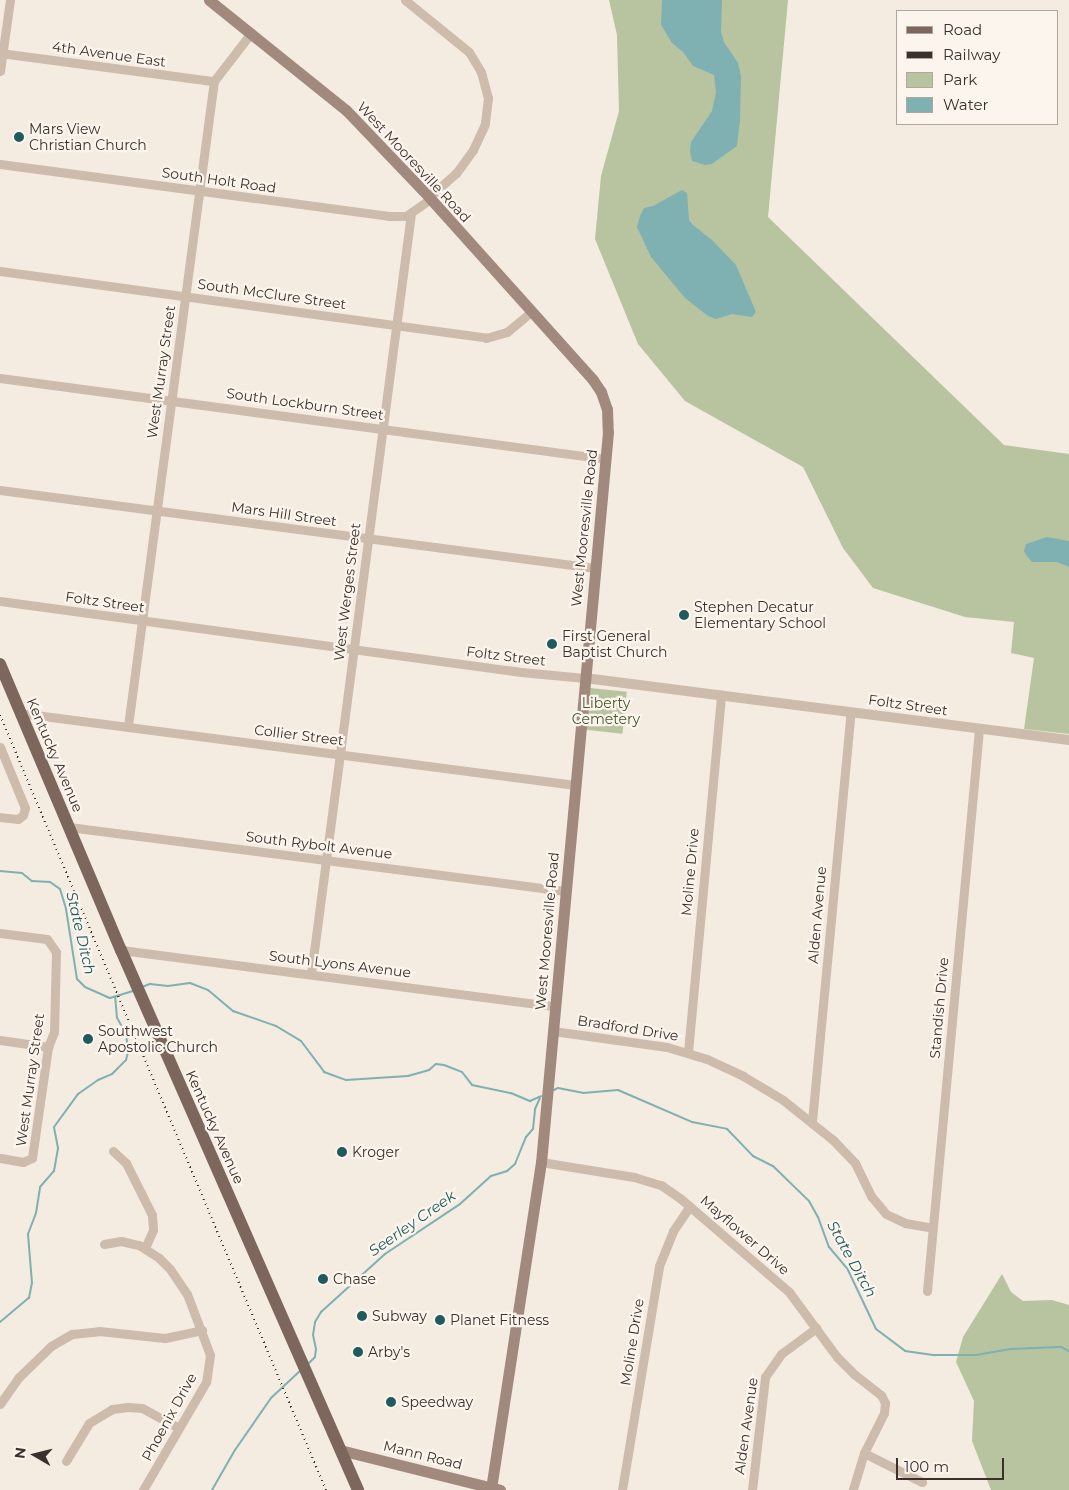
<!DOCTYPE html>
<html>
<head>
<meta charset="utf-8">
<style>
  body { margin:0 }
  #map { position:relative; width:1069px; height:1490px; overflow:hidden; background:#f4ebe1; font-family:Montserrat,sans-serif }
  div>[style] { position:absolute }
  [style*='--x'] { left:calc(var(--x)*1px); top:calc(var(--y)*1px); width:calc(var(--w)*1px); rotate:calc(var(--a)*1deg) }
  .green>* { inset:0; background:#b8c4a0; transform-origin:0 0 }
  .water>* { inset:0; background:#7fb0b2 }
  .stream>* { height:2px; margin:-1px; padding:0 1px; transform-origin:1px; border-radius:1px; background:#7fb0b2 }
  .minor>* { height:9px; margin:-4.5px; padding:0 4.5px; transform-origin:4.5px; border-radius:4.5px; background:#cdbbac }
  .tertiary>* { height:10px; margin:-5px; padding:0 5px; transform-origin:5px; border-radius:5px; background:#cdbbac }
  .secondary>* { height:11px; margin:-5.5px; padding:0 5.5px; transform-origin:5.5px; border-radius:5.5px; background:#a18a7d }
  .primary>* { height:12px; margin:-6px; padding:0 6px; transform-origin:6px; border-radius:6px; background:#7d675c }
  .rail>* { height:2px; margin-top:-1px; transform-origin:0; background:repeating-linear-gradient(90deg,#3b302b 0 1px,transparent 0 5px) }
  .dots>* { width:14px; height:14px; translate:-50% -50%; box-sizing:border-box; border:2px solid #fbf5ee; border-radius:50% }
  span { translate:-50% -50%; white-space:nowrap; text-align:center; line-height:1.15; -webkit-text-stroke:4.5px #fbf5ee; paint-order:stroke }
  .street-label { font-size:14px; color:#3b302b }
  .poi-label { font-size:14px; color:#3b302b }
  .left { translate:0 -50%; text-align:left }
  .park-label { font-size:14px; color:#4a5a2e }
  .water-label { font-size:15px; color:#1f5a5e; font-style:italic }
  .legend { position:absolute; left:896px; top:10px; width:162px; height:115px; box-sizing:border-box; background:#fbf5ee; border:1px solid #aea6a0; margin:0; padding:6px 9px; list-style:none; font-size:15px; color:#3b302b }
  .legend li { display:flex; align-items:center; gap:10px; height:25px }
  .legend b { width:25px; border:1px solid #aea6a0 }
  .north { position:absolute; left:10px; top:1430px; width:50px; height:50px; -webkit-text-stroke:4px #fbf5ee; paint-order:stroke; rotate:278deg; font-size:14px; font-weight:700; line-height:20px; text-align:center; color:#3b302b }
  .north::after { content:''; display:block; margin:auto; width:18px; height:22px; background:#3b302b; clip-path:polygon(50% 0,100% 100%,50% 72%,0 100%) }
  .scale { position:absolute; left:896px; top:1458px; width:108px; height:22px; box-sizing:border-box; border:2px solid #3b302b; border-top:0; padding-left:6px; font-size:15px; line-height:18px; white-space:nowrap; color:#3b302b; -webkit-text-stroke:4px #fbf5ee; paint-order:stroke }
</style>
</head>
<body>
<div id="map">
  <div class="green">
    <div style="clip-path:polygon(609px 0,788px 0,768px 217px,1004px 445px,1069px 454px,1069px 734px,1024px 729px,1034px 658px,1011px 653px,1014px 622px,965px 617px,873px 588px,843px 548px,803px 467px,685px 401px,638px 344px,595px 239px,601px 176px,619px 111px,617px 35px)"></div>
    <div style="left:590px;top:688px;width:37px;height:42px;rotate:6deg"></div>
    <div style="clip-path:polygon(1002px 1274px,1011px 1292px,1023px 1301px,1052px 1300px,1069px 1305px,1069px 1490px,991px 1490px,972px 1441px,974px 1401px,956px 1362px,963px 1337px)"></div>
  </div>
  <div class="water">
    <div style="clip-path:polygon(662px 0,722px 0,721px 32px,724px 42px,738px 63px,741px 76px,740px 120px,737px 146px,712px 164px,705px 165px,692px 161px,690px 150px,691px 142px,712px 111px,716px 92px,714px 75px,693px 66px,683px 52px,672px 43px,661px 25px)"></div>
    <div style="clip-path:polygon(682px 190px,687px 193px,689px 220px,693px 225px,712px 240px,736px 265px,756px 312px,752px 317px,732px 314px,716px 319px,708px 316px,685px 298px,651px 257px,637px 227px,640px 216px,644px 208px,653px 206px)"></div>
    <div style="clip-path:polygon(1047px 537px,1069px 541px,1069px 567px,1057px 562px,1032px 562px,1026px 555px,1024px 551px,1026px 544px)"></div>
  </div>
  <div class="stream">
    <div style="--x:0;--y:871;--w:22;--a:5"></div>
    <div style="--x:22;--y:873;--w:13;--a:39"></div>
    <div style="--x:32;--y:881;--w:18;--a:3"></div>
    <div style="--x:50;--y:882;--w:12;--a:35"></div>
    <div style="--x:60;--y:889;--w:21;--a:73"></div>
    <div style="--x:66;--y:909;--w:71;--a:81.1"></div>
    <div style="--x:77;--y:979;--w:11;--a:45"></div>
    <div style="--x:85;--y:987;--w:27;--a:24"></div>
    <div style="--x:110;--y:998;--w:24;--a:-17"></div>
    <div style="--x:142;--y:987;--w:9;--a:-21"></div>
    <div style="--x:150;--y:984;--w:18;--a:6"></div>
    <div style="--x:168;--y:986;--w:22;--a:-8"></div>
    <div style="--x:190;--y:983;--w:19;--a:21"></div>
    <div style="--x:208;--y:990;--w:33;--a:40"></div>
    <div style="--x:233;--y:1011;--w:46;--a:19.2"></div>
    <div style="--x:276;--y:1026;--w:29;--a:31"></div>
    <div style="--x:301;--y:1041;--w:39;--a:53"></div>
    <div style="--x:324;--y:1072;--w:23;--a:20"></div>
    <div style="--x:346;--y:1080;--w:62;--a:-3.7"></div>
    <div style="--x:408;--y:1076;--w:22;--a:-16"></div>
    <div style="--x:429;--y:1070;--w:9;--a:-41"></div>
    <div style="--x:436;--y:1064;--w:8;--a:7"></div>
    <div style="--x:444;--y:1065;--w:19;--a:21"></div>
    <div style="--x:462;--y:1072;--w:16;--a:52"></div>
    <div style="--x:472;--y:1085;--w:40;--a:12"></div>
    <div style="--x:511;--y:1093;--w:21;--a:23"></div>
    <div style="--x:530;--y:1101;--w:12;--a:-24"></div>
    <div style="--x:554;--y:1090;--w:4;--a:-27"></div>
    <div style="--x:558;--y:1088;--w:25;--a:11"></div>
    <div style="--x:583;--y:1093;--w:35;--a:-5"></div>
    <div style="--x:618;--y:1090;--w:81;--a:23.4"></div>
    <div style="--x:692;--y:1122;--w:36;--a:11"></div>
    <div style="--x:727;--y:1129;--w:37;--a:46"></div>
    <div style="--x:753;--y:1156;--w:22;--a:27"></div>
    <div style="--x:773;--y:1166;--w:50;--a:44.2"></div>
    <div style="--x:809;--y:1201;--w:18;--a:61"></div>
    <div style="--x:818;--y:1217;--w:32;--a:70"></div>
    <div style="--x:829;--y:1247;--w:30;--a:50"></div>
    <div style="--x:848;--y:1270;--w:65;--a:64.6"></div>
    <div style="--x:876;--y:1329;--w:36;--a:37"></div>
    <div style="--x:905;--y:1351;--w:30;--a:8"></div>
    <div style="--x:935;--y:1355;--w:41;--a:0"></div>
    <div style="--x:976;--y:1355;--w:35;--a:-10"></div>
    <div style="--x:1010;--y:1349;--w:51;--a:-2.2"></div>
    <div style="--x:1061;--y:1347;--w:9;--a:27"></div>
    <div style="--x:0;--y:1322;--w:38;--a:-40"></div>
    <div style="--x:29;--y:1298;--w:15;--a:-79"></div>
    <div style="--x:32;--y:1283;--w:49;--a:-94.7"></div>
    <div style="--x:28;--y:1234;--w:22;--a:-69"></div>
    <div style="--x:36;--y:1213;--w:26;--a:-81"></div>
    <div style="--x:40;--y:1187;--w:21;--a:-49"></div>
    <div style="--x:54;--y:1171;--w:23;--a:-80"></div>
    <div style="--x:58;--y:1148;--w:21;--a:-101"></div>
    <div style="--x:54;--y:1127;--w:41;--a:-54"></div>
    <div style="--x:78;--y:1094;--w:24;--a:-35"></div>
    <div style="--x:98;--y:1080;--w:15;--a:-23"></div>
    <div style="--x:112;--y:1074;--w:20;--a:-45"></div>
    <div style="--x:126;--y:1060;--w:8;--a:-76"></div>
    <div style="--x:128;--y:1052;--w:18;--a:-96"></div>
    <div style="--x:126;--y:1034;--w:18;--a:-119"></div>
    <div style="--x:117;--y:1018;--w:21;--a:-95"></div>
    <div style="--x:308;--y:1364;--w:10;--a:-45"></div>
    <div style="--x:315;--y:1357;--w:8;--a:-83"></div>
    <div style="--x:316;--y:1349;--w:14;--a:-102"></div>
    <div style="--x:313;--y:1335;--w:13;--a:-81"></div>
    <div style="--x:315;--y:1322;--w:12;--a:-59"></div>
    <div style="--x:321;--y:1312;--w:86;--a:-42.2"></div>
    <div style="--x:385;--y:1254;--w:90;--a:-33.7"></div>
    <div style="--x:460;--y:1204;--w:42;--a:-42.1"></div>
    <div style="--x:491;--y:1176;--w:17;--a:-17"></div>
    <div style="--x:507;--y:1171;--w:11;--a:-41"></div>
    <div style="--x:515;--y:1164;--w:29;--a:-68"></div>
    <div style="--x:526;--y:1137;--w:11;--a:-49"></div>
    <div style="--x:533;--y:1129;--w:20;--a:-84"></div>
    <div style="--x:535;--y:1109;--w:12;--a:-66"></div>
    <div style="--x:212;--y:1490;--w:46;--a:-60.1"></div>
    <div style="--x:235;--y:1450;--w:63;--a:-55.3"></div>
    <div style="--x:271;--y:1398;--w:41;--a:-43"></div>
  </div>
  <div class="minor">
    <div style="--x:405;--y:0;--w:82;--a:39.1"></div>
    <div style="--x:469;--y:52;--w:23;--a:59"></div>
    <div style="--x:481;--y:72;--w:27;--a:75"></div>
    <div style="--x:488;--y:98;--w:26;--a:97"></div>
    <div style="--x:485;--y:124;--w:29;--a:115"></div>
    <div style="--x:473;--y:150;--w:29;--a:126"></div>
    <div style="--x:456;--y:173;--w:36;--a:138"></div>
    <div style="--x:0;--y:53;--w:216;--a:7.5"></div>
    <div style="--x:0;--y:71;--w:72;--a:-82"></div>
    <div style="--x:0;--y:164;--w:392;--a:7.6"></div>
    <div style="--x:389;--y:216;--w:17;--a:0"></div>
    <div style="--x:406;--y:216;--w:29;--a:-35"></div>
    <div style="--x:0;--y:271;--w:491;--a:7.8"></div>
    <div style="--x:486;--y:338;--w:22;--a:-16"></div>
    <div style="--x:507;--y:332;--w:31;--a:-40"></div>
    <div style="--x:0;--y:378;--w:611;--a:7.61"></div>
    <div style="--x:0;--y:490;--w:600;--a:7.47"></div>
    <div style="--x:0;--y:601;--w:526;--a:7.76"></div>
    <div style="--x:521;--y:672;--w:64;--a:5.4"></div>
    <div style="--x:20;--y:713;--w:560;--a:7.39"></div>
    <div style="--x:128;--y:726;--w:651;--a:-82.41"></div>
    <div style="--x:214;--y:81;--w:61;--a:-52.4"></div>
    <div style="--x:0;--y:747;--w:66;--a:67.7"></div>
    <div style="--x:25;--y:808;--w:7;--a:106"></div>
    <div style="--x:23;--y:815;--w:6;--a:141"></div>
    <div style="--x:18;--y:819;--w:18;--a:-174"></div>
    <div style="--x:69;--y:827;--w:500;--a:7.35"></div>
    <div style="--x:0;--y:933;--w:47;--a:7.3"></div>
    <div style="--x:47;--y:939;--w:16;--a:55"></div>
    <div style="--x:56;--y:952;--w:80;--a:91.4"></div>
    <div style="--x:54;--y:1032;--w:16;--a:112"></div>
    <div style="--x:48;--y:1047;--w:112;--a:98.2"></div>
    <div style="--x:32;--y:1158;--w:10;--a:156"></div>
    <div style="--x:23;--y:1162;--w:23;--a:-170"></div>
    <div style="--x:121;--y:950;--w:438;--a:7.4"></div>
    <div style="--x:311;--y:974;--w:768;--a:-82.51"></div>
    <div style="--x:553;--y:1031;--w:115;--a:8"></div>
    <div style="--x:667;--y:1047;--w:42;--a:16.7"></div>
    <div style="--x:707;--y:1059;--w:40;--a:25"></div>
    <div style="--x:743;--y:1076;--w:47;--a:31"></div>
    <div style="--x:783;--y:1100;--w:64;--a:38.7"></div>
    <div style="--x:833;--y:1140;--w:32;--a:46"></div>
    <div style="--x:855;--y:1163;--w:37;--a:64"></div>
    <div style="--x:871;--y:1196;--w:23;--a:50"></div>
    <div style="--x:886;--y:1214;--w:21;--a:25"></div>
    <div style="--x:905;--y:1223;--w:27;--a:10"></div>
    <div style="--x:0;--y:1040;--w:49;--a:8.3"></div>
    <div style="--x:688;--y:1052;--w:359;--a:-84.7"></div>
    <div style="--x:812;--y:1121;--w:411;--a:-84.6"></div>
    <div style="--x:113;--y:1151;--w:18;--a:43"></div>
    <div style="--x:126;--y:1163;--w:58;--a:63.4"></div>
    <div style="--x:152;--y:1215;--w:15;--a:86"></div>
    <div style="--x:153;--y:1230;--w:20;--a:114"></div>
    <div style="--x:541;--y:1162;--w:94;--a:9.2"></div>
    <div style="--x:634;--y:1177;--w:28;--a:17"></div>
    <div style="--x:661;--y:1185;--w:24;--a:35"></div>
    <div style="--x:681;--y:1199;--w:143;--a:40.7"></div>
    <div style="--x:789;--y:1292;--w:81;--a:53.6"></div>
    <div style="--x:837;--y:1357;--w:24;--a:45"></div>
    <div style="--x:854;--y:1374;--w:34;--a:38"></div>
    <div style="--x:881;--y:1395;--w:9;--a:63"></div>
    <div style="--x:885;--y:1403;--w:10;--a:96"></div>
    <div style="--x:884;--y:1413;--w:45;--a:116.6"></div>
    <div style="--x:864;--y:1453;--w:39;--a:107"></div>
    <div style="--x:104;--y:1244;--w:17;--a:-10"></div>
    <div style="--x:121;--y:1241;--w:18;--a:13"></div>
    <div style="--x:139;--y:1245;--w:24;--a:33"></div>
    <div style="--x:159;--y:1258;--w:16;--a:45"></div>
    <div style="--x:170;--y:1269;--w:30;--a:56"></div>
    <div style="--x:187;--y:1294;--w:65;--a:69.3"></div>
    <div style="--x:210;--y:1355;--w:27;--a:98"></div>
    <div style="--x:206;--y:1382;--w:125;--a:120.3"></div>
    <div style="--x:927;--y:1291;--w:564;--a:-84.71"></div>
    <div style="--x:0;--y:1404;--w:32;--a:-55"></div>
    <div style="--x:18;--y:1378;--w:46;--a:-44.1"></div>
    <div style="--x:51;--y:1346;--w:24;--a:-30"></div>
    <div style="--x:72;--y:1334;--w:27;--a:-6"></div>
    <div style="--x:99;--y:1331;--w:66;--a:6.1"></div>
    <div style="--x:165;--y:1338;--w:38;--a:-12"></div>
    <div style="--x:864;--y:1453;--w:65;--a:26.6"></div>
    <div style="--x:66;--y:1461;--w:44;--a:-58.8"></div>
    <div style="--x:89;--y:1423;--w:27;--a:-31"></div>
    <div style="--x:112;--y:1409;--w:16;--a:-7"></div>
    <div style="--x:128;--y:1407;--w:14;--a:4"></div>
    <div style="--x:142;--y:1408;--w:42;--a:28.4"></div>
    <div style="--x:622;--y:1490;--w:227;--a:-80.6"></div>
    <div style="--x:659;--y:1266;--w:38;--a:-68"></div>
    <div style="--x:673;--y:1231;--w:30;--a:-56"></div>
    <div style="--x:752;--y:1490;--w:114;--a:-83.4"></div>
    <div style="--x:765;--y:1377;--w:28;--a:-55"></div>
    <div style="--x:781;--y:1354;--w:44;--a:-36.6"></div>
  </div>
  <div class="tertiary">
    <div style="--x:585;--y:678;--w:488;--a:7.3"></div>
  </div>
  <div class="secondary">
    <div style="--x:209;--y:0;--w:176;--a:38.8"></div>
    <div style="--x:346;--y:110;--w:120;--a:46.3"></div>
    <div style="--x:429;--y:197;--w:246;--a:48.1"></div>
    <div style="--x:593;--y:380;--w:14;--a:56"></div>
    <div style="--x:601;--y:392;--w:18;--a:71"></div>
    <div style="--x:607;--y:409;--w:23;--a:88"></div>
    <div style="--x:608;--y:432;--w:733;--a:95.24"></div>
    <div style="--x:541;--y:1162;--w:330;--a:98.7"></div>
    <div style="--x:340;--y:1450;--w:165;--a:14"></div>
  </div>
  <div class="primary">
    <div style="--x:0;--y:664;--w:311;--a:67.1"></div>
    <div style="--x:121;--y:950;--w:590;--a:66.3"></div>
  </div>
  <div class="rail">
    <div style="--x:0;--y:715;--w:841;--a:67.19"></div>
  </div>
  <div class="dots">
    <div style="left:19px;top:137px;background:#1f5a5e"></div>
    <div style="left:684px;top:615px;background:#1f5a5e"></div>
    <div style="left:552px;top:644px;background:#1f5a5e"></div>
    <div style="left:88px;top:1039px;background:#1f5a5e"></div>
    <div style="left:342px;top:1152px;background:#1f5a5e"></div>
    <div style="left:323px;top:1279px;background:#1f5a5e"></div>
    <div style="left:362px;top:1316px;background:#1f5a5e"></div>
    <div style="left:440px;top:1320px;background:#1f5a5e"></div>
    <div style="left:358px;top:1352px;background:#1f5a5e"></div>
    <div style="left:391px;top:1402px;background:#1f5a5e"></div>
  </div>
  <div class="street-label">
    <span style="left:109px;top:54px;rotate:8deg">4th Avenue East</span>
    <span style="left:414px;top:162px;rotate:47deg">West Mooresville Road</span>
    <span style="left:219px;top:180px;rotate:8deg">South Holt Road</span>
    <span style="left:272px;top:294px;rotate:8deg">South McClure Street</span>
    <span style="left:161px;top:372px;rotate:-82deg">West Murray Street</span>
    <span style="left:305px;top:404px;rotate:8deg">South Lockburn Street</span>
    <span style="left:284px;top:514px;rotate:8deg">Mars Hill Street</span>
    <span style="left:584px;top:528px;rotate:-84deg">West Mooresville Road</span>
    <span style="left:347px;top:592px;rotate:-83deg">West Werges Street</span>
    <span style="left:105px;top:602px;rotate:8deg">Foltz Street</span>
    <span style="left:506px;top:656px;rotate:7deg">Foltz Street</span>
    <span style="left:908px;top:705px;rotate:8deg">Foltz Street</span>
    <span style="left:299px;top:735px;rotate:7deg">Collier Street</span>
    <span style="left:55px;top:755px;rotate:67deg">Kentucky Avenue</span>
    <span style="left:319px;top:845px;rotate:7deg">South Rybolt Avenue</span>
    <span style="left:690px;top:872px;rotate:-85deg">Moline Drive</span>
    <span style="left:817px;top:915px;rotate:-85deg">Alden Avenue</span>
    <span style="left:547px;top:931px;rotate:-85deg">West Mooresville Road</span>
    <span style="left:340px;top:964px;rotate:7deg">South Lyons Avenue</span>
    <span style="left:939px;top:1008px;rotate:-85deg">Standish Drive</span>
    <span style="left:628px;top:1028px;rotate:9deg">Bradford Drive</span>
    <span style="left:30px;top:1080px;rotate:-82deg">West Murray Street</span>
    <span style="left:215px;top:1127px;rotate:66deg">Kentucky Avenue</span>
    <span style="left:745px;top:1235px;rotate:41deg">Mayflower Drive</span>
    <span style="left:632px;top:1342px;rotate:-81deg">Moline Drive</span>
    <span style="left:169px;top:1417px;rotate:-61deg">Phoenix Drive</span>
    <span style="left:746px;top:1426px;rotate:-82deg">Alden Avenue</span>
    <span style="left:423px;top:1455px;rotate:14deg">Mann Road</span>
  </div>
  <div class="poi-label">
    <span class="left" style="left:29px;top:137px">Mars View<br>Christian Church</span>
    <span class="left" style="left:694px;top:615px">Stephen Decatur<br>Elementary School</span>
    <span class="left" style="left:562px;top:644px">First General<br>Baptist Church</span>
    <span class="left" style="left:98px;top:1039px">Southwest<br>Apostolic Church</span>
    <span class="left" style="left:352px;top:1152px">Kroger</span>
    <span class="left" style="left:333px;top:1279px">Chase</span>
    <span class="left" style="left:372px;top:1316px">Subway</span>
    <span class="left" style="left:450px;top:1320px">Planet Fitness</span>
    <span class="left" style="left:368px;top:1352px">Arby's</span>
    <span class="left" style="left:401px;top:1402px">Speedway</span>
  </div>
  <div class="park-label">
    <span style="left:606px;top:711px">Liberty<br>Cemetery</span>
  </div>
  <div class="water-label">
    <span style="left:81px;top:933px;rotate:77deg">State Ditch</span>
    <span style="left:412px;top:1223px;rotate:-35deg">Seerley Creek</span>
    <span style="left:852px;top:1259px;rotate:61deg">State Ditch</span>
  </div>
  <ul class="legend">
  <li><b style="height:6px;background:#7d675c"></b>Road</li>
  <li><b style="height:6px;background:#3b302b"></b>Railway</li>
  <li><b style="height:14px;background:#b8c4a0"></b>Park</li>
  <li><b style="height:14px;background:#7fb0b2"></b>Water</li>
  </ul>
  <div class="north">N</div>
  <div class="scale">100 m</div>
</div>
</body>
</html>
